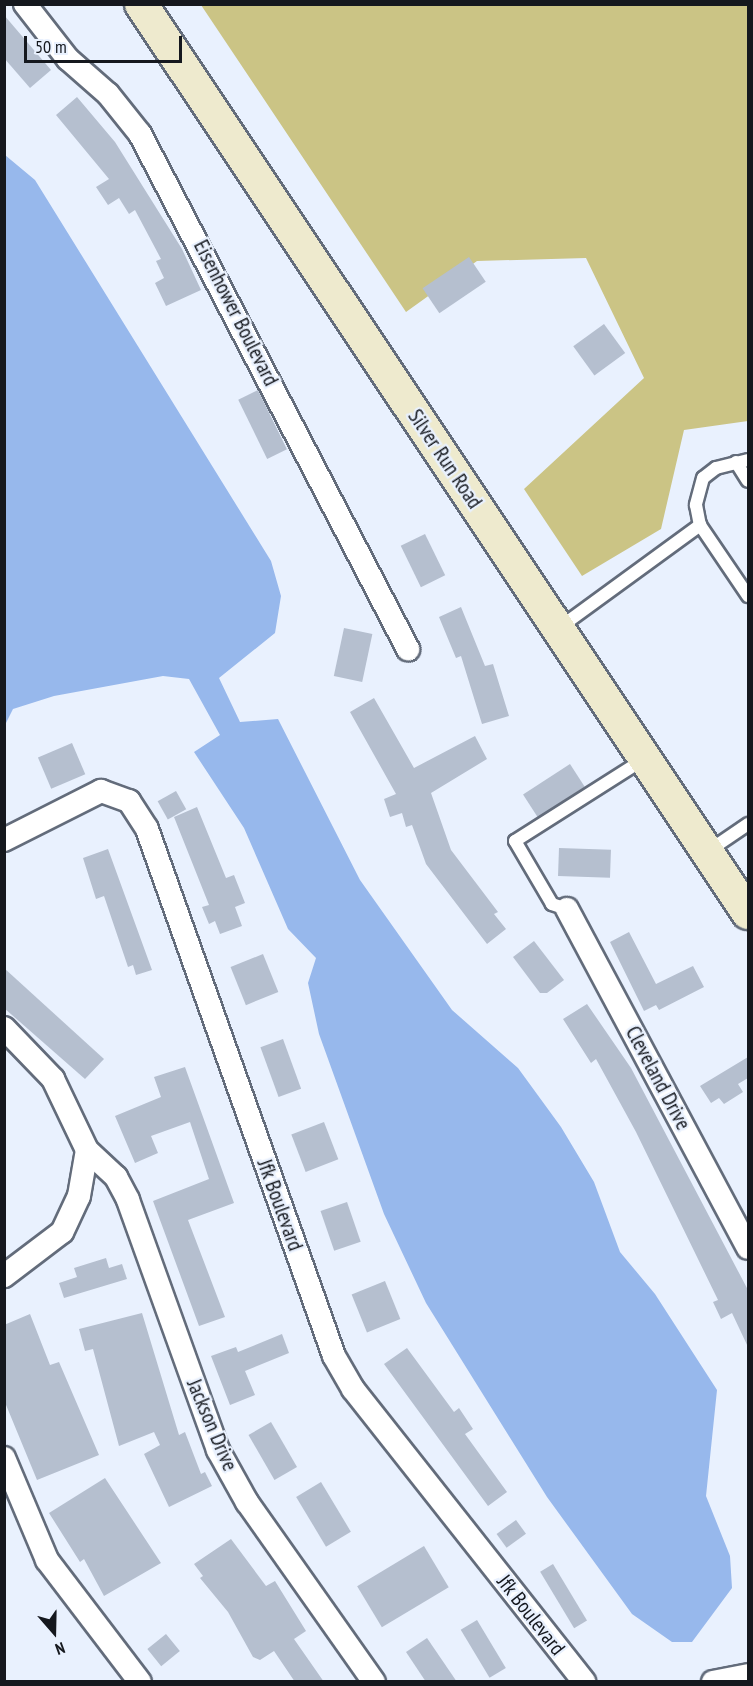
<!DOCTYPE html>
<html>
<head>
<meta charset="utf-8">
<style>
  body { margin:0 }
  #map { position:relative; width:753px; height:1686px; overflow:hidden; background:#e9f1fe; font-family:"PT Sans Narrow",sans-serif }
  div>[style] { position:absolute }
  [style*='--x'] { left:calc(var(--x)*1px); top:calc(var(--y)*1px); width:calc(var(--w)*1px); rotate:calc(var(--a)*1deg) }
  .forest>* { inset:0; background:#cbc485 }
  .water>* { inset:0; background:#97b8ec }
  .building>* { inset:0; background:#b5bfcf; transform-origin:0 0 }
  .roads { filter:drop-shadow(2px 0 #636c7b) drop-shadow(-2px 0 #636c7b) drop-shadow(0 2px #636c7b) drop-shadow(0 -2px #636c7b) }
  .service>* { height:12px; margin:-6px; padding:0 6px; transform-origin:6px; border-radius:6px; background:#fff }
  .minor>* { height:22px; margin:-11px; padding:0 11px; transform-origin:11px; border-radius:11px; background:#fff }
  .secondary>* { height:32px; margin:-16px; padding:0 16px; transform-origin:16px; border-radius:16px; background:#eeeace }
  span { translate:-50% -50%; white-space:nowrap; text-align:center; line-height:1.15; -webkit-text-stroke:4.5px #e9f1fe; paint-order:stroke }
  .street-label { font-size:21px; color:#15181e }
  .frame { position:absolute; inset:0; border:6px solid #15181e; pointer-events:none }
  .north { position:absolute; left:24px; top:1602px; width:60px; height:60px; -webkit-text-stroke:4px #e9f1fe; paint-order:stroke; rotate:160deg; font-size:16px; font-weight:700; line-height:24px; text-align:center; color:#15181e }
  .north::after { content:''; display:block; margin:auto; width:21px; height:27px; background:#15181e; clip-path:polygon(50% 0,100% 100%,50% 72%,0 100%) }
  .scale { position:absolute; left:24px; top:36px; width:158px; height:27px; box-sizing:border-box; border:3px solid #15181e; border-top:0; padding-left:8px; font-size:18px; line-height:21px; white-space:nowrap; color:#15181e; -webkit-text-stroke:4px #e9f1fe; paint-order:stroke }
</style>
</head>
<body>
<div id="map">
  <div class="forest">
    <div style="clip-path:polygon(201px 5px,748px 5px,748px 421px,684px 430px,661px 529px,582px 576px,524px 489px,644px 378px,586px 258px,477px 261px,406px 312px)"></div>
  </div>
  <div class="water">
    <div style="clip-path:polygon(5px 155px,35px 180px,271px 561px,281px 596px,275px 633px,219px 678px,240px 722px,278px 719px,360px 880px,452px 1010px,518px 1068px,561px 1127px,594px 1182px,620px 1252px,655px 1294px,717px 1390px,706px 1496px,730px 1556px,732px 1588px,692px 1642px,672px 1642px,632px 1614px,547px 1497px,426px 1303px,384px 1214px,319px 1034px,308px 983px,316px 958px,288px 929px,244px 828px,194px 752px,220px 735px,189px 679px,163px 676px,54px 696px,13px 709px,5px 725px)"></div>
  </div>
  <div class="building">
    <div style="clip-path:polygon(4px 15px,51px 70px,30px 88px,4px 58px)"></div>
    <div style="clip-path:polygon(77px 97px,115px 142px,182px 249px,201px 290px,166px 306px,155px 283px,164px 278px,156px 261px,161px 259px,135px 210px,129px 214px,119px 198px,108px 205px,96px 187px,109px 179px,56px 115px)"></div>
    <div style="left:469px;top:257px;width:30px;height:56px;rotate:56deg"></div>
    <div style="left:604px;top:324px;width:36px;height:38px;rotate:54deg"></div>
    <div style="left:258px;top:390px;width:66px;height:22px;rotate:64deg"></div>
    <div style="left:425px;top:534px;width:46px;height:27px;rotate:64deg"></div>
    <div style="clip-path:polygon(461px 607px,485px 666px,493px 664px,509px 716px,482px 724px,461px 656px,456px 658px,439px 617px)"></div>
    <div style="left:344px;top:628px;width:29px;height:49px;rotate:12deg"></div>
    <div style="clip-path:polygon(374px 698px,414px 768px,475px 736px,487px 759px,431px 793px,451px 850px,498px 912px,494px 914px,506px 929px,487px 944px,426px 864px,412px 825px,406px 827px,402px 813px,390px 817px,384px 799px,396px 794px,350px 712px)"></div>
    <div style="left:72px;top:743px;width:34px;height:37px;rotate:67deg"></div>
    <div style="left:570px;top:764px;width:27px;height:56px;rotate:57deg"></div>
    <div style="left:176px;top:791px;width:21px;height:21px;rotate:61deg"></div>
    <div style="clip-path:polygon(197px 807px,226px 878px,234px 875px,245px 903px,235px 907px,242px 926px,220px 934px,215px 921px,209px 924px,202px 907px,209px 905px,174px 817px)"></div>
    <div style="left:559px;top:848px;width:52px;height:28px;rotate:2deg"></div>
    <div style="clip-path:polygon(108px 849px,152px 970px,136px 975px,133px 965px,128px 967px,104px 896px,96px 899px,83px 858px)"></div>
    <div style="clip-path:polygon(629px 932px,656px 984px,693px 966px,704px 987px,659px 1010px,656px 1005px,644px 1011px,610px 942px)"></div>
    <div style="clip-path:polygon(534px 941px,564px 980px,547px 993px,540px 993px,513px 957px)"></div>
    <div style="left:263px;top:954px;width:41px;height:35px;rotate:68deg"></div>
    <div style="clip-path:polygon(4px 968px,104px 1059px,85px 1079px,4px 1008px)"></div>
    <div style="clip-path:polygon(587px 1004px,631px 1068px,748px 1290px,748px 1347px,732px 1313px,721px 1319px,713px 1302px,718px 1300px,636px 1132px,596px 1059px,591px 1063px,563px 1019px)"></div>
    <div style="left:283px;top:1039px;width:53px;height:24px;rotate:70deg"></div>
    <div style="clip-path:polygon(748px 1057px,748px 1078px,738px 1084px,743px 1092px,724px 1104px,719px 1098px,711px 1103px,700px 1086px)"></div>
    <div style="clip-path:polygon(185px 1067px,234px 1203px,188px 1220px,225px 1317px,199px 1326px,153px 1201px,209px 1179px,190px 1122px,151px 1136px,158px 1153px,135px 1163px,115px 1116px,161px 1097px,154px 1077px)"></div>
    <div style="left:324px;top:1122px;width:40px;height:35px;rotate:69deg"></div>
    <div style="left:347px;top:1202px;width:42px;height:28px;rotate:71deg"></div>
    <div style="clip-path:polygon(106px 1258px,109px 1268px,122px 1264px,127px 1279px,64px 1298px,59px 1283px,77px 1277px,74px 1268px)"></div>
    <div style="left:385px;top:1281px;width:41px;height:36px;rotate:68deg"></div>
    <div style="clip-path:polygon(142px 1313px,179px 1435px,185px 1432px,201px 1474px,205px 1472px,212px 1486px,169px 1507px,144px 1454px,160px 1445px,154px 1432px,119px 1446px,93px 1349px,85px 1351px,79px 1329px)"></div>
    <div style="clip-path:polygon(30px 1314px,50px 1365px,59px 1362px,99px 1455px,37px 1480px,4px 1400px,4px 1325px)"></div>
    <div style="clip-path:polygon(282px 1334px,289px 1353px,245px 1371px,255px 1395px,230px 1405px,211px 1356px,236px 1347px,238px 1352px)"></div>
    <div style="clip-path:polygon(407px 1348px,454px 1412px,459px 1408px,473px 1429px,465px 1434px,507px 1492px,488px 1506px,384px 1364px)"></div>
    <div style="left:271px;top:1422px;width:52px;height:26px;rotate:60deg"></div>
    <div style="clip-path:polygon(105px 1478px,161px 1563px,104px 1596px,84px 1559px,80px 1562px,49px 1513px)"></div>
    <div style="left:321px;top:1482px;width:58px;height:29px;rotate:59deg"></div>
    <div style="left:516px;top:1520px;width:17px;height:24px;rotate:54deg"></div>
    <div style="clip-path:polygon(231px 1539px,266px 1586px,275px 1581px,306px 1631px,294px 1639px,324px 1682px,295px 1682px,274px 1651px,260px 1660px,253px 1657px,228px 1612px,200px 1578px,203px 1576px,194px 1564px)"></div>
    <div style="left:424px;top:1546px;width:48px;height:78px;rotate:59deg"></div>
    <div style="left:553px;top:1564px;width:66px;height:15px;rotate:59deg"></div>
    <div style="left:477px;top:1620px;width:56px;height:19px;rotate:59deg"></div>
    <div style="left:166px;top:1634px;width:22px;height:24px;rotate:51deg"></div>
    <div style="clip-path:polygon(427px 1638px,457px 1682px,426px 1682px,406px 1652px)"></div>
  </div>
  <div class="roads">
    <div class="service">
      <div style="--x:748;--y:460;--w:33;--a:166"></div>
      <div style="--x:716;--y:468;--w:16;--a:142"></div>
      <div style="--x:703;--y:478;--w:28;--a:105"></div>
      <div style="--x:696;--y:505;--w:20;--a:79"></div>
      <div style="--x:700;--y:525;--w:86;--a:55.9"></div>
      <div style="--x:736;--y:462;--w:22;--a:58"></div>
      <div style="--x:559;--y:628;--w:175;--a:-36.1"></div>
      <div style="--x:707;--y:852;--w:50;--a:-34.3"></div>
      <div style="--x:567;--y:909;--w:16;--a:-162"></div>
      <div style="--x:552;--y:904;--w:73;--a:-120.4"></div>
      <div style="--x:515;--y:841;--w:153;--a:-32.4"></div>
    </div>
    <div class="minor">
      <div style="--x:25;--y:4;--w:70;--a:52"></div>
      <div style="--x:68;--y:59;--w:53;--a:41.2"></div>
      <div style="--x:108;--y:94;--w:51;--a:51.3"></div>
      <div style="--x:140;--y:134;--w:581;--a:62.51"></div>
      <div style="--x:4;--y:840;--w:109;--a:-26.8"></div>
      <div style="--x:101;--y:791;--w:30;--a:20"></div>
      <div style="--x:129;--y:801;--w:33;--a:57"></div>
      <div style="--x:147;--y:829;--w:559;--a:70.46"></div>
      <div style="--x:334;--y:1356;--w:38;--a:60"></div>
      <div style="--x:353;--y:1389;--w:373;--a:51.7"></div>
      <div style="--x:567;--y:909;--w:384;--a:61.9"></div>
      <div style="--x:4;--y:1028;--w:71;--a:46.1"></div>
      <div style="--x:53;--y:1079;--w:79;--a:64.4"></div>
      <div style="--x:87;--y:1150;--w:47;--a:99.9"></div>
      <div style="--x:79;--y:1196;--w:40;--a:115"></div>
      <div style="--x:62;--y:1232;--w:73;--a:142.8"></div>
      <div style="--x:87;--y:1150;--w:40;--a:43"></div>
      <div style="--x:116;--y:1177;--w:26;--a:62"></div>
      <div style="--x:128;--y:1200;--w:266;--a:70.2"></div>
      <div style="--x:218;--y:1450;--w:60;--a:60.9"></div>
      <div style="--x:247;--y:1502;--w:220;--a:54.8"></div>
      <div style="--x:4;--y:1458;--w:111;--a:67.1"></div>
      <div style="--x:47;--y:1560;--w:153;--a:52.7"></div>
      <div style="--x:713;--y:1682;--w:36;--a:-11"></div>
    </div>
    <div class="secondary">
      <div style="--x:141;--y:4;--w:1093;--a:56.27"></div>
    </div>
  </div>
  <div class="street-label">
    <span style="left:236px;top:313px;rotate:63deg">Eisenhower Boulevard</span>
    <span style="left:445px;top:459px;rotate:56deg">Silver Run Road</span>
    <span style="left:658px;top:1078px;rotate:62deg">Cleveland Drive</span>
    <span style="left:280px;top:1205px;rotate:70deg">Jfk Boulevard</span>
    <span style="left:212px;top:1425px;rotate:67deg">Jackson Drive</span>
    <span style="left:531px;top:1615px;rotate:52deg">Jfk Boulevard</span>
  </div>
  <div class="frame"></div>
  <div class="north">N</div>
  <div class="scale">50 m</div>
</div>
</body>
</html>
